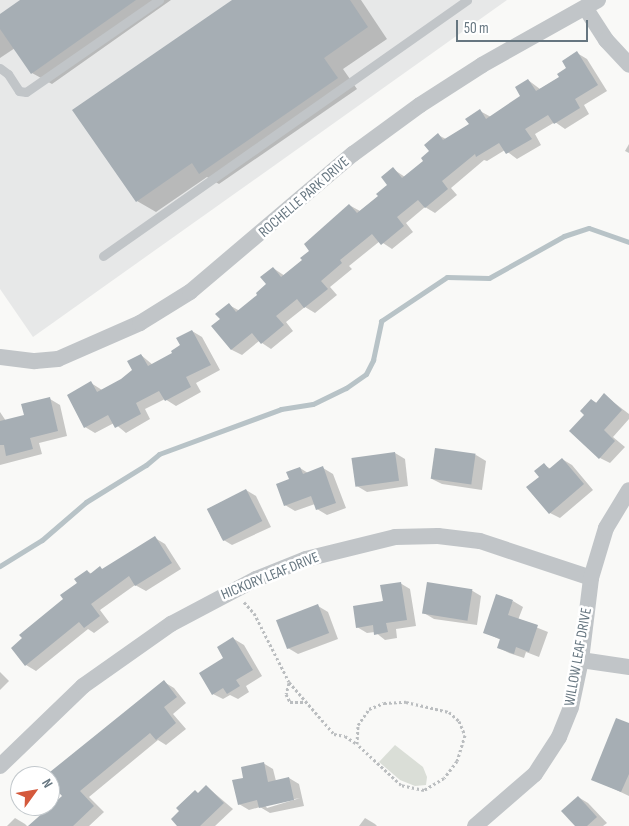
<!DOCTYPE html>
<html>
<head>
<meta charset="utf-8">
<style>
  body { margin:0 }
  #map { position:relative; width:629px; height:826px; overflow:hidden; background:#f9f9f7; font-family:"Sofia Sans Condensed",sans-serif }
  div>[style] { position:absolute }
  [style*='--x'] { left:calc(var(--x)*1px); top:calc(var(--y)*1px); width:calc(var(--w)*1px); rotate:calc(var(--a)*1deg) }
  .built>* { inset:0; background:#e7e8e8 }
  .green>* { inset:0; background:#daded7 }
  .shadow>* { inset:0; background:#0003 }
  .stream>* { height:5px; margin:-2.5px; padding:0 2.5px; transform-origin:2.5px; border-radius:2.5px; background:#b8c3c7 }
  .building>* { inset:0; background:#a6aeb4; transform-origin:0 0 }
  .path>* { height:3px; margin-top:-1.5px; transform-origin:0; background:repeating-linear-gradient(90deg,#bbbec0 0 2.5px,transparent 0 5px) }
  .service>* { height:9px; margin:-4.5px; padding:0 4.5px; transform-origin:4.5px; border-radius:4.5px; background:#c1c5c8 }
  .minor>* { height:16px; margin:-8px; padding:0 8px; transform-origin:8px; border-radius:8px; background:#c1c5c8 }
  span { translate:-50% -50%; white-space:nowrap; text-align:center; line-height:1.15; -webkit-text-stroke:5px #fff; paint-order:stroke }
  .street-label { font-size:15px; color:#667680 }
  .north { position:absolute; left:10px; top:766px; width:50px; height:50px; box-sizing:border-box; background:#fff; border:1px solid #c2c8cc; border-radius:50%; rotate:58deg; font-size:14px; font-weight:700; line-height:20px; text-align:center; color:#667680 }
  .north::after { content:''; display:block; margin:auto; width:18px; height:22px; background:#d4593c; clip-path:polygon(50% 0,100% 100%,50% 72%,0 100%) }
  .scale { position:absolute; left:456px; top:20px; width:132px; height:22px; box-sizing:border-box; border:2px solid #667680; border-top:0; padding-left:6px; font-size:15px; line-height:18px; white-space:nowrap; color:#667680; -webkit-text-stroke:4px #fff; paint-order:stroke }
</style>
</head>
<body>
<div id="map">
  <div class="built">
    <div style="clip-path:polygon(0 0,507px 0,33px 337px,0 289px)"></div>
  </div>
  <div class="green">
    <div style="clip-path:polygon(395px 745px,423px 767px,427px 777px,426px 785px,415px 786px,400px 780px,379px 762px)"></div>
  </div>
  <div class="shadow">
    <div style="clip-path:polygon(23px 0,171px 0,52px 84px,32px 73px,15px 48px,0 58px,0 16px)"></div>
    <div style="clip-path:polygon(234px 0,361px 0,387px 39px,343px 69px,357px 89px,219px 184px,207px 177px,156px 212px,137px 201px)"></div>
    <div style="clip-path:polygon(577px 53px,587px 59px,607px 91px,584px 105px,589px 114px,565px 129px,555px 122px,535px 134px,541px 145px,517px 159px,505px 150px,487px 161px,484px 160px,451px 188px,457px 195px,435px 213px,425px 207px,406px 223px,413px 232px,392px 249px,380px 241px,349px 266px,352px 269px,330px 287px,337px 295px,315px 313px,305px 307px,286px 322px,293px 331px,271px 349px,259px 341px,242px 355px,232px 350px,213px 326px,221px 319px,229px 305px,240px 311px,259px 295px,268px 284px,273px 268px,285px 276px,304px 260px,349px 205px,360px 211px,379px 196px,389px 185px,393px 169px,405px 177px,425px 161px,438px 135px,446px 139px,470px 124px,480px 111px,491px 117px,522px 96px,528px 80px,540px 89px,560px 77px)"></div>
    <div style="clip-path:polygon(629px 144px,629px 153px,625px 151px)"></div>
    <div style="clip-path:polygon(192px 331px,202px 337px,220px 370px,196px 383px,201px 392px,176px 406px,165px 399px,145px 409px,150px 419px,126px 433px,114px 423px,95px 433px,85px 427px,91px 383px,102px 390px,121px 380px,134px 370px,141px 355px,153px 365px,174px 354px)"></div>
    <div style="clip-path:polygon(604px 395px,629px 414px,629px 419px,613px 437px,625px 447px,610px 463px,600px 458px,586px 415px,591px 400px,597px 403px)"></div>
    <div style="clip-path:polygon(50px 399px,60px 405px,67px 436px,39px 443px,42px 454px,0 465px,0 412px,6px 421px,26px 416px)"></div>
    <div style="clip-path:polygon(395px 453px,405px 459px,408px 486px,367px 492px,357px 486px)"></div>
    <div style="clip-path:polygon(476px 455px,486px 461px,482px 490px,442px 484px,432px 479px)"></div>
    <div style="clip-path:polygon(562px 459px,572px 465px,593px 490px,560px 518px,550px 513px,544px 465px,551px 469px)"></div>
    <div style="clip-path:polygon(300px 468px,308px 473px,323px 468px,333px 474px,346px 508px,327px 515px,317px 509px,315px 504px,295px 511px,285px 505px,290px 479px)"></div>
    <div style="clip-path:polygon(246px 490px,256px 496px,271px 527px,232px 545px,222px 539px,208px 509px)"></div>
    <div style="clip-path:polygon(155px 538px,165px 544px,181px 569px,146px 591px,135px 585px,100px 610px,109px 622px,94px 633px,88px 629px,36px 671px,26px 665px,13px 648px,64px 599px,87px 571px,92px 574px,100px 568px,104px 570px)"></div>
    <div style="clip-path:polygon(400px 583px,410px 589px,416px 626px,396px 629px,397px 638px,385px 640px,375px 632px,367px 633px,357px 627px)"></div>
    <div style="clip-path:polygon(471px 590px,481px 596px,477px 625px,434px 619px,424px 613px)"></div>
    <div style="clip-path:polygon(513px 601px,523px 607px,518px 620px,548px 632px,539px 657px,526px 652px,524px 658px,509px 653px,499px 648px,501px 640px,484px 632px)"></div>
    <div style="clip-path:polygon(318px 606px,328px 612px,338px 639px,298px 654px,288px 648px)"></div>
    <div style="clip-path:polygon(234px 639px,244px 645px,262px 676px,246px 686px,249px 692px,238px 699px,230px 695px,223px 699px,213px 694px)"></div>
    <div style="clip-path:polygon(0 672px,9px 681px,0 690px)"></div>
    <div style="clip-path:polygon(164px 682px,174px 688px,186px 703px,173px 714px,186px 729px,166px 745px,158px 740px,89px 797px,104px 812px,89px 826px,30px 826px,64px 796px,48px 776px)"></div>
    <div style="clip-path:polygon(629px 724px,629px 796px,593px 779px)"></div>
    <div style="clip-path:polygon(evenodd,263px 763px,273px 769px,276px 781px,289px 778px,299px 784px,304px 806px,270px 813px,260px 807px,249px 810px,239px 804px,245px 779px,263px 763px,300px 798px,267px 808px,265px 805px,300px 798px)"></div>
    <div style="clip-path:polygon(206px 786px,233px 809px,215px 826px,179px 826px)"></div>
    <div style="clip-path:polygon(578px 797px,588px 803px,607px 823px,603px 826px,577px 826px)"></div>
    <div style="clip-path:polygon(15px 818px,25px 824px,27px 826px,7px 826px)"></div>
    <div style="clip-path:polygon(365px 818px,375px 824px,377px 826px,359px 826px)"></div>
  </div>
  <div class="stream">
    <div style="--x:0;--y:566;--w:49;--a:-31.8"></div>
    <div style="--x:42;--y:540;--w:58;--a:-40.8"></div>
    <div style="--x:86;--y:502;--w:70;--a:-31.7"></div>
    <div style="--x:146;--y:465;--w:17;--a:-40"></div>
    <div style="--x:159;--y:454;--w:130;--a:-20.2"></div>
    <div style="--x:281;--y:409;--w:32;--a:-9"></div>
    <div style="--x:313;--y:404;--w:37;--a:-26"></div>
    <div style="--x:346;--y:388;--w:24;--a:-35"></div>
    <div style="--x:366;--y:374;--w:16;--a:-63"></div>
    <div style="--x:373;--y:360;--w:40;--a:-78"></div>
    <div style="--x:381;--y:321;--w:79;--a:-33.7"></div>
    <div style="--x:447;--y:277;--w:42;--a:1.4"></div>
    <div style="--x:489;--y:278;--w:86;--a:-29.2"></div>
    <div style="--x:564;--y:236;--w:26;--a:-18"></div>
    <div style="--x:589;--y:228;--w:42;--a:19.3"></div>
  </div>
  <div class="building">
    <div style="clip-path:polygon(20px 0,136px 0,31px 74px,0 29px,0 14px)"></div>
    <div style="clip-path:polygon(232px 0,350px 0,368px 27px,324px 58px,338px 78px,199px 174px,192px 163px,136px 202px,72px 110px)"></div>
    <div style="clip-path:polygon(577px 51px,598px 85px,575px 99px,580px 108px,554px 124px,548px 115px,525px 129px,532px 139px,506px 154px,499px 143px,476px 157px,475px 154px,442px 181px,448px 189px,425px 208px,418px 200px,397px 217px,404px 226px,381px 245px,372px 234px,340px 260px,342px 263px,321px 281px,328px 289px,304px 308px,297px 299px,276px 316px,284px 325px,261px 344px,252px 333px,231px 350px,211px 326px,220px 319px,215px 314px,229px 303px,236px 312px,257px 295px,256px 293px,266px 284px,260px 277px,273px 267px,281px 277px,302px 260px,300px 258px,309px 251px,304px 244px,349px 204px,357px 213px,378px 196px,376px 194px,387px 185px,381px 177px,393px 167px,402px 178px,423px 161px,421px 158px,429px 151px,424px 145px,438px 133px,443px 140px,469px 124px,465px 119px,480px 109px,486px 119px,520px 96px,515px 87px,528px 79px,536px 91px,559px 77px,557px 74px,566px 68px,562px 61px)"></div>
    <div style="clip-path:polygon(192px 330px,211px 365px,186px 377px,191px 387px,165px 401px,159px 391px,136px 403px,141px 414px,115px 428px,108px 415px,84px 428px,67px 395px,91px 381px,97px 392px,121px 379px,132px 370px,127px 361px,141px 354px,148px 366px,172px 353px,171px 351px,180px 345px,176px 338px)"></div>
    <div style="clip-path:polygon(604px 393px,622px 410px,604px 430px,615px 441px,599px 459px,569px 431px,584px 415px,580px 411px,591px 399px,596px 403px)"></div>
    <div style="clip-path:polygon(50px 397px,58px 431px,30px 438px,33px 449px,6px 456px,4px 445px,0 445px,0 421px,24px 415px,21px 404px)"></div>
    <div style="left:435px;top:448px;width:41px;height:31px;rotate:8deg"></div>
    <div style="left:395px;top:452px;width:29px;height:44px;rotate:82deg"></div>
    <div style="clip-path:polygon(562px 458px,584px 484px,549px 514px,526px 487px,539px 477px,534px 471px,544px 463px,549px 469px)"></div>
    <div style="clip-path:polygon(323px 466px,336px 503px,316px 510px,311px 496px,284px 506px,276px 484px,289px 479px,286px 472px,300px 467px,303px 474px)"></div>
    <div style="left:246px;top:489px;width:36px;height:44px;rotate:63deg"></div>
    <div style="clip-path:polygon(155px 536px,172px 563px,135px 586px,129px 576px,91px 604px,100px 616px,84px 628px,79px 622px,25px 666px,11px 648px,22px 638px,19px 635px,63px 599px,60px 595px,77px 583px,74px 579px,87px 570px,90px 574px,100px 566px,102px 569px)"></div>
    <div style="clip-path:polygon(401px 582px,407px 620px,386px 623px,388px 632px,374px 635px,373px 625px,356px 628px,353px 606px,383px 601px,380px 585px)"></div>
    <div style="left:427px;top:582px;width:46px;height:32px;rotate:9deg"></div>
    <div style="clip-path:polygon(496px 594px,513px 600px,508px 615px,538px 625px,529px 652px,516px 647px,514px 654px,497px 648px,500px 639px,483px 633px)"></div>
    <div style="left:318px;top:604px;width:31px;height:45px;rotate:69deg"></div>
    <div style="clip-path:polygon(233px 637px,253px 670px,236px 680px,240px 686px,227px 694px,223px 688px,212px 695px,199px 673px,223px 658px,217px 647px)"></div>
    <div style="clip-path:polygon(164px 680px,177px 697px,164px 707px,176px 723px,156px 740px,150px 733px,80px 791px,94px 806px,73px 826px,28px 826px,62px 796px,50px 783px,50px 776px,45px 776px)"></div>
    <div style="clip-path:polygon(616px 718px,629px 723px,629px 774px,621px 792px,591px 780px)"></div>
    <div style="clip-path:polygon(264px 762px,268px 782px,289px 777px,294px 800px,259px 808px,257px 800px,238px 805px,232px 780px,243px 778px,241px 767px)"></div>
    <div style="clip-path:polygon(206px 785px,224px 803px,200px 826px,177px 826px,171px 819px,179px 811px,176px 808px,195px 790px,198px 793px)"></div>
    <div style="clip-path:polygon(578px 796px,597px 817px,587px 826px,575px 826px,561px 811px)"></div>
  </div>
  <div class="path">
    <div style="--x:244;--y:602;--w:15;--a:48"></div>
    <div style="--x:254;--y:613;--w:77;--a:63.1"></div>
    <div style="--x:289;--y:682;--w:69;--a:49.1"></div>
    <div style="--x:334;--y:734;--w:11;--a:10"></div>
    <div style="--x:345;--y:736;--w:14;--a:34"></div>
    <div style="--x:357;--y:744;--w:19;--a:-87"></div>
    <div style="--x:358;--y:725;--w:19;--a:-55"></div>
    <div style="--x:369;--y:709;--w:16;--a:-22"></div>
    <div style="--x:384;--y:703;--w:22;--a:-3"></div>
    <div style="--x:406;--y:702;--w:44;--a:13.1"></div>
    <div style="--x:449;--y:712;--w:13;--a:42"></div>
    <div style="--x:459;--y:721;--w:15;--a:67"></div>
    <div style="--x:465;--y:735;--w:27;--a:107"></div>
    <div style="--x:457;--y:761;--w:21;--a:127"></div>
    <div style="--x:444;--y:778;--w:23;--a:149"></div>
    <div style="--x:424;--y:790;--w:24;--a:-168"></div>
    <div style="--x:401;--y:785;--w:60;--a:-137"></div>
    <div style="--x:289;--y:683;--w:11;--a:105"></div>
    <div style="--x:286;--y:694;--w:9;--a:63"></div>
    <div style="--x:290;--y:702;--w:17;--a:0"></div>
  </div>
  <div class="service">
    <div style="--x:0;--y:68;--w:10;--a:37"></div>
    <div style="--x:8;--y:74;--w:20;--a:57"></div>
    <div style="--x:19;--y:91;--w:7;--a:8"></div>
    <div style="--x:26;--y:92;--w:162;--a:-34.7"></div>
    <div style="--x:103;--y:256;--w:445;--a:-35.1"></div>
  </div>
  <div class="minor">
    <div style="--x:586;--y:9;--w:37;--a:57"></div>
    <div style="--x:606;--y:40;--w:34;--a:47"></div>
    <div style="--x:0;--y:357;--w:35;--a:7"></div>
    <div style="--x:35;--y:361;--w:23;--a:-5"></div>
    <div style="--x:58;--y:359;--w:90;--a:-23.7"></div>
    <div style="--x:140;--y:323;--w:59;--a:-31.8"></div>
    <div style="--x:190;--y:292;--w:214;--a:-40.3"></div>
    <div style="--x:353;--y:154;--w:83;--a:-36.2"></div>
    <div style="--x:420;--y:105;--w:74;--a:-32.8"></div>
    <div style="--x:482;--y:65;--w:133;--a:-29.3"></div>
    <div style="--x:581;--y:660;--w:49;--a:8.3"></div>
    <div style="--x:0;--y:766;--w:115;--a:-43.9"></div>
    <div style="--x:83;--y:686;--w:108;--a:-35.2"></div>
    <div style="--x:171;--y:624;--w:96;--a:-27.9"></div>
    <div style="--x:256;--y:579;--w:54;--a:-21.8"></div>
    <div style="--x:306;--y:559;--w:92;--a:-13.9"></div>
    <div style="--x:395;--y:537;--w:43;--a:-1.3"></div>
    <div style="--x:438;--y:536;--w:42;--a:6.8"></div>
    <div style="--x:480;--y:541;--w:117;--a:18.4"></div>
    <div style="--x:475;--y:826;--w:79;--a:-40.9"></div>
    <div style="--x:535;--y:774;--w:44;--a:-57"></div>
    <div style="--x:559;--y:737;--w:32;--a:-68"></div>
    <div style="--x:571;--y:707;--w:48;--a:-78"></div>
    <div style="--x:581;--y:660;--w:83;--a:-83"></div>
    <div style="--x:591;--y:578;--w:52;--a:-73.3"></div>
    <div style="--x:606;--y:528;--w:44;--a:-58.8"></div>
  </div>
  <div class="street-label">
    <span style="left:304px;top:197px;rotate:-41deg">ROCHELLE PARK DRIVE</span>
    <span style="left:270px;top:576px;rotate:-22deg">HICKORY LEAF DRIVE</span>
    <span style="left:578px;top:657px;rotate:-80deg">WILLOW LEAF DRIVE</span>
  </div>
  <div class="north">N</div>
  <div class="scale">50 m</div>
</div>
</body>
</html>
